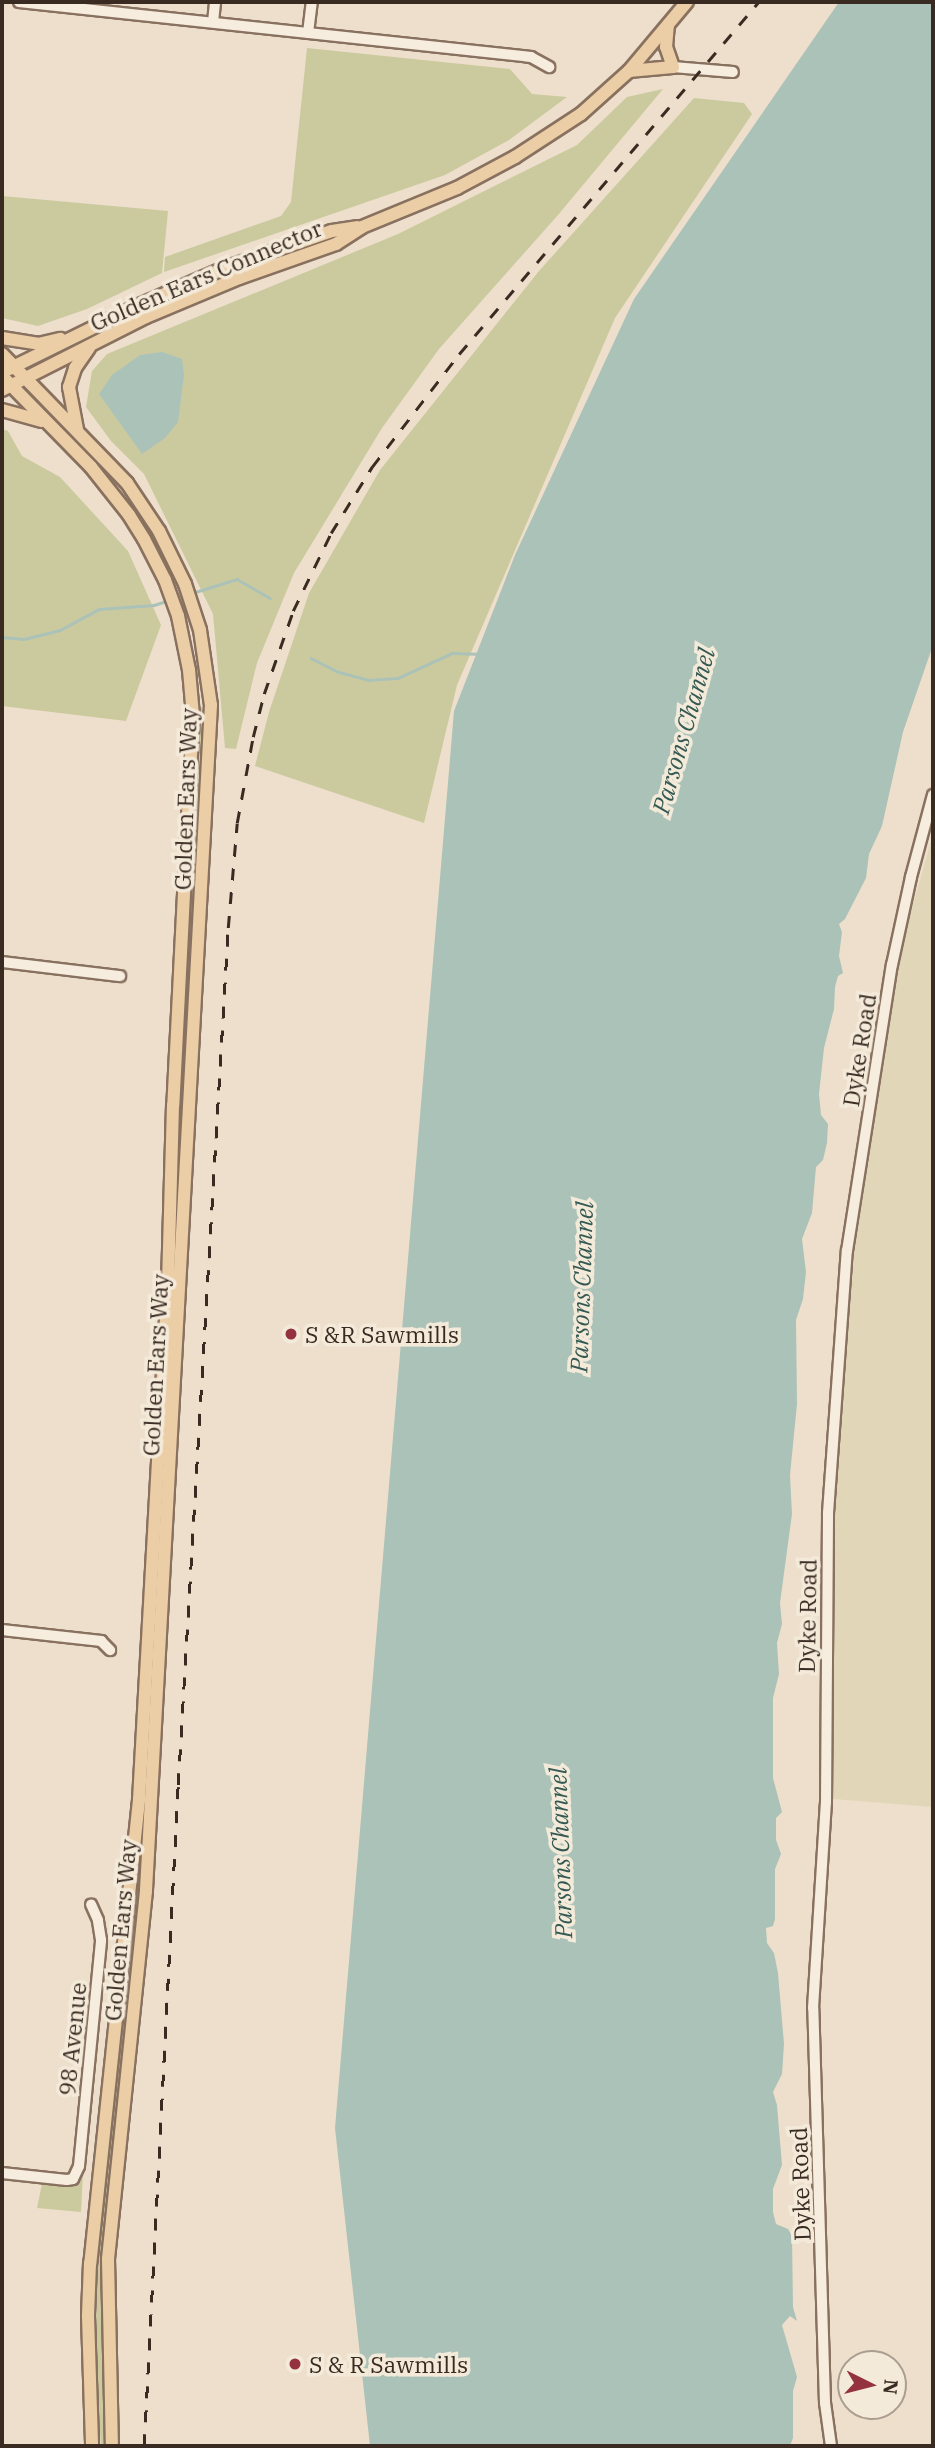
<!DOCTYPE html>
<html>
<head>
<meta charset="utf-8">
<style>
  body { margin:0 }
  #map { position:relative; width:935px; height:2448px; overflow:hidden; background:#eddfcb; font-family:"IBM Plex Serif",serif }
  div>[style] { position:absolute }
  [style*='--x'] { left:calc(var(--x)*1px); top:calc(var(--y)*1px); width:calc(var(--w)*1px); rotate:calc(var(--a)*1deg) }
  .farmland>* { inset:0; background:#e2d6b9 }
  .green>* { inset:0; background:#cbca9f }
  .water>* { inset:0; background:#abc2b8 }
  .stream>* { height:2.5px; margin:-1.25px; padding:0 1.25px; transform-origin:1.25px; border-radius:1.25px; background:#abc2b8 }
  .roads { filter:drop-shadow(2px 0 #897160) drop-shadow(-2px 0 #897160) drop-shadow(0 2px #897160) drop-shadow(0 -2px #897160) }
  .minor>* { height:10px; margin:-5px; padding:0 5px; transform-origin:5px; border-radius:5px; background:#f7edde }
  .major>* { height:12px; margin:-6px; padding:0 6px; transform-origin:6px; border-radius:6px; background:#eccea6 }
  .rail>* { height:2.5px; margin-top:-1.25px; transform-origin:0; background:repeating-linear-gradient(90deg,#3a2b22 0 12px,transparent 0 24px) }
  .dots>* { width:19px; height:19px; translate:-50% -50%; box-sizing:border-box; border:4px solid #f4eada; border-radius:50% }
  span { translate:-50% -50%; white-space:nowrap; text-align:center; line-height:1.15; -webkit-text-stroke:7px #f4eada; paint-order:stroke }
  .street-label { font-size:23px; color:#3a2b22 }
  .poi-label { font-size:23px; color:#3a2b22 }
  .left { translate:0 -50%; text-align:left }
  .water-label { font-size:24px; color:#335952; font-style:italic }
  .frame { position:absolute; inset:0; border:4px solid #3a2b22; pointer-events:none }
  .north { position:absolute; left:837px; top:2350px; width:70px; height:70px; box-sizing:border-box; background:#f4eada; border:2px solid #aa9e90; border-radius:50%; rotate:96deg; font-size:19px; font-weight:700; line-height:28px; text-align:center; color:#3a2b22 }
  .north::after { content:''; display:block; margin:auto; width:24px; height:32px; background:#94333f; clip-path:polygon(50% 0,100% 100%,50% 72%,0 100%) }
</style>
</head>
<body>
<div id="map">
  <div class="farmland">
    <div style="clip-path:polygon(933px 835px,933px 1807px,833px 1799px,832px 1619px,834px 1493px,853px 1261px,902px 942px)"></div>
  </div>
  <div class="green">
    <div style="clip-path:polygon(307px 48px,510px 69px,532px 94px,567px 97px,509px 140px,445px 175px,164px 272px,165px 257px,281px 216px,291px 202px)"></div>
    <div style="clip-path:polygon(663px 89px,558px 215px,439px 349px,382px 428px,294px 573px,257px 663px,236px 749px,225px 748px,213px 614px,144px 474px,111px 441px,86px 407px,92px 371px,107px 354px,398px 234px,577px 145px,627px 97px)"></div>
    <div style="clip-path:polygon(694px 98px,744px 103px,752px 114px,615px 318px,457px 685px,424px 823px,255px 766px,269px 712px,309px 593px,380px 470px,539px 271px)"></div>
    <div style="clip-path:polygon(2px 196px,168px 211px,162px 273px,87px 309px,38px 326px,2px 318px)"></div>
    <div style="clip-path:polygon(2px 429px,8px 431px,22px 456px,60px 477px,128px 551px,161px 625px,126px 721px,2px 706px)"></div>
    <div style="clip-path:polygon(199px 707px,202px 707px,204px 717px,204px 742px,177px 1231px,175px 1230px)"></div>
    <div style="clip-path:polygon(142px 1842px,140px 1896px,103px 2263px,107px 2446px,101px 2446px,95px 2368px,98px 2250px)"></div>
    <div style="clip-path:polygon(83px 2171px,81px 2212px,37px 2208px,42px 2184px,67px 2186px,78px 2180px)"></div>
  </div>
  <div class="water">
    <div style="clip-path:polygon(839px 2px,933px 2px,933px 645px,903px 732px,882px 826px,869px 854px,866px 878px,845px 919px,839px 924px,842px 932px,839px 956px,843px 973px,838px 976px,835px 987px,834px 1009px,824px 1048px,819px 1094px,821px 1115px,828px 1124px,827px 1143px,823px 1160px,816px 1167px,812px 1213px,802px 1239px,806px 1272px,803px 1299px,796px 1320px,797px 1404px,790px 1475px,792px 1514px,780px 1603px,782px 1624px,777px 1643px,779px 1674px,773px 1698px,773px 1778px,782px 1812px,776px 1818px,776px 1840px,781px 1854px,775px 1869px,775px 1919px,773px 1926px,766px 1928px,767px 1943px,774px 1953px,778px 1973px,784px 2044px,782px 2074px,773px 2092px,777px 2105px,782px 2165px,773px 2189px,773px 2212px,776px 2224px,788px 2229px,792px 2236px,793px 2307px,797px 2321px,790px 2316px,782px 2325px,797px 2377px,793px 2391px,793px 2438px,790px 2446px,370px 2446px,335px 2128px,454px 711px,515px 555px,634px 299px)"></div>
    <div style="clip-path:polygon(162px 352px,182px 359px,184px 375px,178px 422px,165px 438px,142px 454px,99px 394px,112px 375px,140px 355px)"></div>
  </div>
  <div class="stream">
    <div style="--x:192;--y:593;--w:47;--a:-17.3"></div>
    <div style="--x:237;--y:579;--w:38;--a:30"></div>
    <div style="--x:2;--y:637;--w:22;--a:5"></div>
    <div style="--x:24;--y:639;--w:37;--a:-14"></div>
    <div style="--x:60;--y:630;--w:44;--a:-28.3"></div>
    <div style="--x:99;--y:609;--w:55;--a:-4.2"></div>
    <div style="--x:154;--y:605;--w:16;--a:-18"></div>
    <div style="--x:311;--y:658;--w:31;--a:27"></div>
    <div style="--x:339;--y:672;--w:30;--a:15"></div>
    <div style="--x:368;--y:680;--w:30;--a:-4"></div>
    <div style="--x:398;--y:678;--w:60;--a:-24.8"></div>
    <div style="--x:452;--y:653;--w:24;--a:2"></div>
  </div>
  <div class="roads">
    <div class="minor">
      <div style="--x:19;--y:2;--w:515;--a:6.13"></div>
      <div style="--x:531;--y:57;--w:21;--a:29"></div>
      <div style="--x:213;--y:22;--w:20;--a:-84"></div>
      <div style="--x:308;--y:33;--w:31;--a:-83"></div>
      <div style="--x:673;--y:67;--w:60;--a:4.8"></div>
      <div style="--x:2;--y:962;--w:119;--a:6.8"></div>
      <div style="--x:2;--y:1630;--w:100;--a:6.3"></div>
      <div style="--x:101;--y:1641;--w:13;--a:45"></div>
      <div style="--x:2;--y:2173;--w:65;--a:6.1"></div>
      <div style="--x:67;--y:2180;--w:6;--a:-9"></div>
      <div style="--x:73;--y:2179;--w:14;--a:-65"></div>
      <div style="--x:79;--y:2166;--w:227;--a:-84.4"></div>
      <div style="--x:101;--y:1940;--w:20;--a:-99"></div>
      <div style="--x:98;--y:1920;--w:17;--a:-114"></div>
      <div style="--x:831;--y:2446;--w:43;--a:-97.9"></div>
      <div style="--x:825;--y:2403;--w:395;--a:-91.7"></div>
      <div style="--x:813;--y:2008;--w:205;--a:-86.4"></div>
      <div style="--x:826;--y:1803;--w:290;--a:-89.6"></div>
      <div style="--x:828;--y:1513;--w:263;--a:-85.9"></div>
      <div style="--x:847;--y:1251;--w:290;--a:-81.1"></div>
      <div style="--x:892;--y:965;--w:90;--a:-77.8"></div>
      <div style="--x:911;--y:877;--w:85;--a:-75"></div>
    </div>
    <div class="major">
      <div style="--x:629;--y:71;--w:44;--a:-5.2"></div>
      <div style="--x:673;--y:67;--w:21;--a:-109"></div>
      <div style="--x:666;--y:47;--w:21;--a:-85"></div>
      <div style="--x:2;--y:338;--w:36;--a:9"></div>
      <div style="--x:38;--y:344;--w:23;--a:-13"></div>
      <div style="--x:2;--y:354;--w:180;--a:45.9"></div>
      <div style="--x:127;--y:483;--w:58;--a:56.3"></div>
      <div style="--x:159;--y:531;--w:59;--a:63.9"></div>
      <div style="--x:185;--y:584;--w:48;--a:71.9"></div>
      <div style="--x:200;--y:630;--w:76;--a:81.7"></div>
      <div style="--x:211;--y:705;--w:1188;--a:93.14"></div>
      <div style="--x:146;--y:1891;--w:370;--a:95.9"></div>
      <div style="--x:108;--y:2259;--w:187;--a:88.8"></div>
      <div style="--x:9;--y:369;--w:143;--a:-26.2"></div>
      <div style="--x:137;--y:306;--w:96;--a:-23.4"></div>
      <div style="--x:225;--y:268;--w:113;--a:-19.1"></div>
      <div style="--x:332;--y:231;--w:25;--a:-9"></div>
      <div style="--x:2;--y:376;--w:127;--a:45.6"></div>
      <div style="--x:91;--y:467;--w:61;--a:51.6"></div>
      <div style="--x:129;--y:515;--w:28;--a:58"></div>
      <div style="--x:144;--y:539;--w:46;--a:62.9"></div>
      <div style="--x:165;--y:580;--w:38;--a:70"></div>
      <div style="--x:178;--y:616;--w:55;--a:78.5"></div>
      <div style="--x:189;--y:670;--w:46;--a:85"></div>
      <div style="--x:193;--y:716;--w:390;--a:92.9"></div>
      <div style="--x:173;--y:1105;--w:178;--a:91.6"></div>
      <div style="--x:168;--y:1283;--w:518;--a:93.21"></div>
      <div style="--x:139;--y:1800;--w:466;--a:96"></div>
      <div style="--x:90;--y:2263;--w:53;--a:92.2"></div>
      <div style="--x:88;--y:2316;--w:130;--a:88.2"></div>
      <div style="--x:2;--y:390;--w:161;--a:-26.9"></div>
      <div style="--x:146;--y:317;--w:101;--a:-22.8"></div>
      <div style="--x:239;--y:278;--w:103;--a:-19.3"></div>
      <div style="--x:336;--y:244;--w:31;--a:-33"></div>
      <div style="--x:362;--y:227;--w:103;--a:-22.3"></div>
      <div style="--x:457;--y:188;--w:66;--a:-28.1"></div>
      <div style="--x:515;--y:157;--w:79;--a:-33.1"></div>
      <div style="--x:581;--y:114;--w:64;--a:-41.9"></div>
      <div style="--x:629;--y:71;--w:90;--a:-50"></div>
      <div style="--x:2;--y:410;--w:41;--a:15.4"></div>
      <div style="--x:77;--y:429;--w:43;--a:-100.8"></div>
      <div style="--x:69;--y:387;--w:20;--a:-72"></div>
      <div style="--x:75;--y:368;--w:24;--a:-55"></div>
    </div>
  </div>
  <div class="rail">
    <div style="--x:144;--y:2446;--w:662;--a:-87.06"></div>
    <div style="--x:178;--y:1785;--w:858;--a:-86.66"></div>
    <div style="--x:228;--y:928;--w:105;--a:-85.1"></div>
    <div style="--x:237;--y:823;--w:87;--a:-79.5"></div>
    <div style="--x:253;--y:737;--w:44;--a:-75.7"></div>
    <div style="--x:264;--y:694;--w:88;--a:-70.7"></div>
    <div style="--x:293;--y:611;--w:87;--a:-64"></div>
    <div style="--x:331;--y:533;--w:78;--a:-58.2"></div>
    <div style="--x:372;--y:467;--w:143;--a:-52.4"></div>
    <div style="--x:459;--y:354;--w:462;--a:-49.6"></div>
  </div>
  <div class="dots">
    <div style="left:291px;top:1334px;background:#94333f"></div>
    <div style="left:295px;top:2364px;background:#94333f"></div>
  </div>
  <div class="street-label">
    <span style="left:206px;top:275px;rotate:-23deg">Golden Ears Connector</span>
    <span style="left:185px;top:799px;rotate:-88deg">Golden Ears Way</span>
    <span style="left:859px;top:1050px;rotate:-81deg">Dyke Road</span>
    <span style="left:155px;top:1365px;rotate:-87deg">Golden Ears Way</span>
    <span style="left:807px;top:1616px;rotate:-89deg">Dyke Road</span>
    <span style="left:120px;top:1930px;rotate:-85deg">Golden Ears Way</span>
    <span style="left:72px;top:2039px;rotate:-84deg">98 Avenue</span>
    <span style="left:800px;top:2184px;rotate:-92deg">Dyke Road</span>
  </div>
  <div class="poi-label">
    <span class="left" style="left:305px;top:1334px">S &amp;R Sawmills</span>
    <span class="left" style="left:309px;top:2364px">S &amp; R Sawmills</span>
  </div>
  <div class="water-label">
    <span style="left:684px;top:731px;rotate:-74deg">Parsons Channel</span>
    <span style="left:582px;top:1287px;rotate:-88deg">Parsons Channel</span>
    <span style="left:561px;top:1853px;rotate:-92deg">Parsons Channel</span>
  </div>
  <div class="frame"></div>
  <div class="north">N</div>
</div>
</body>
</html>
